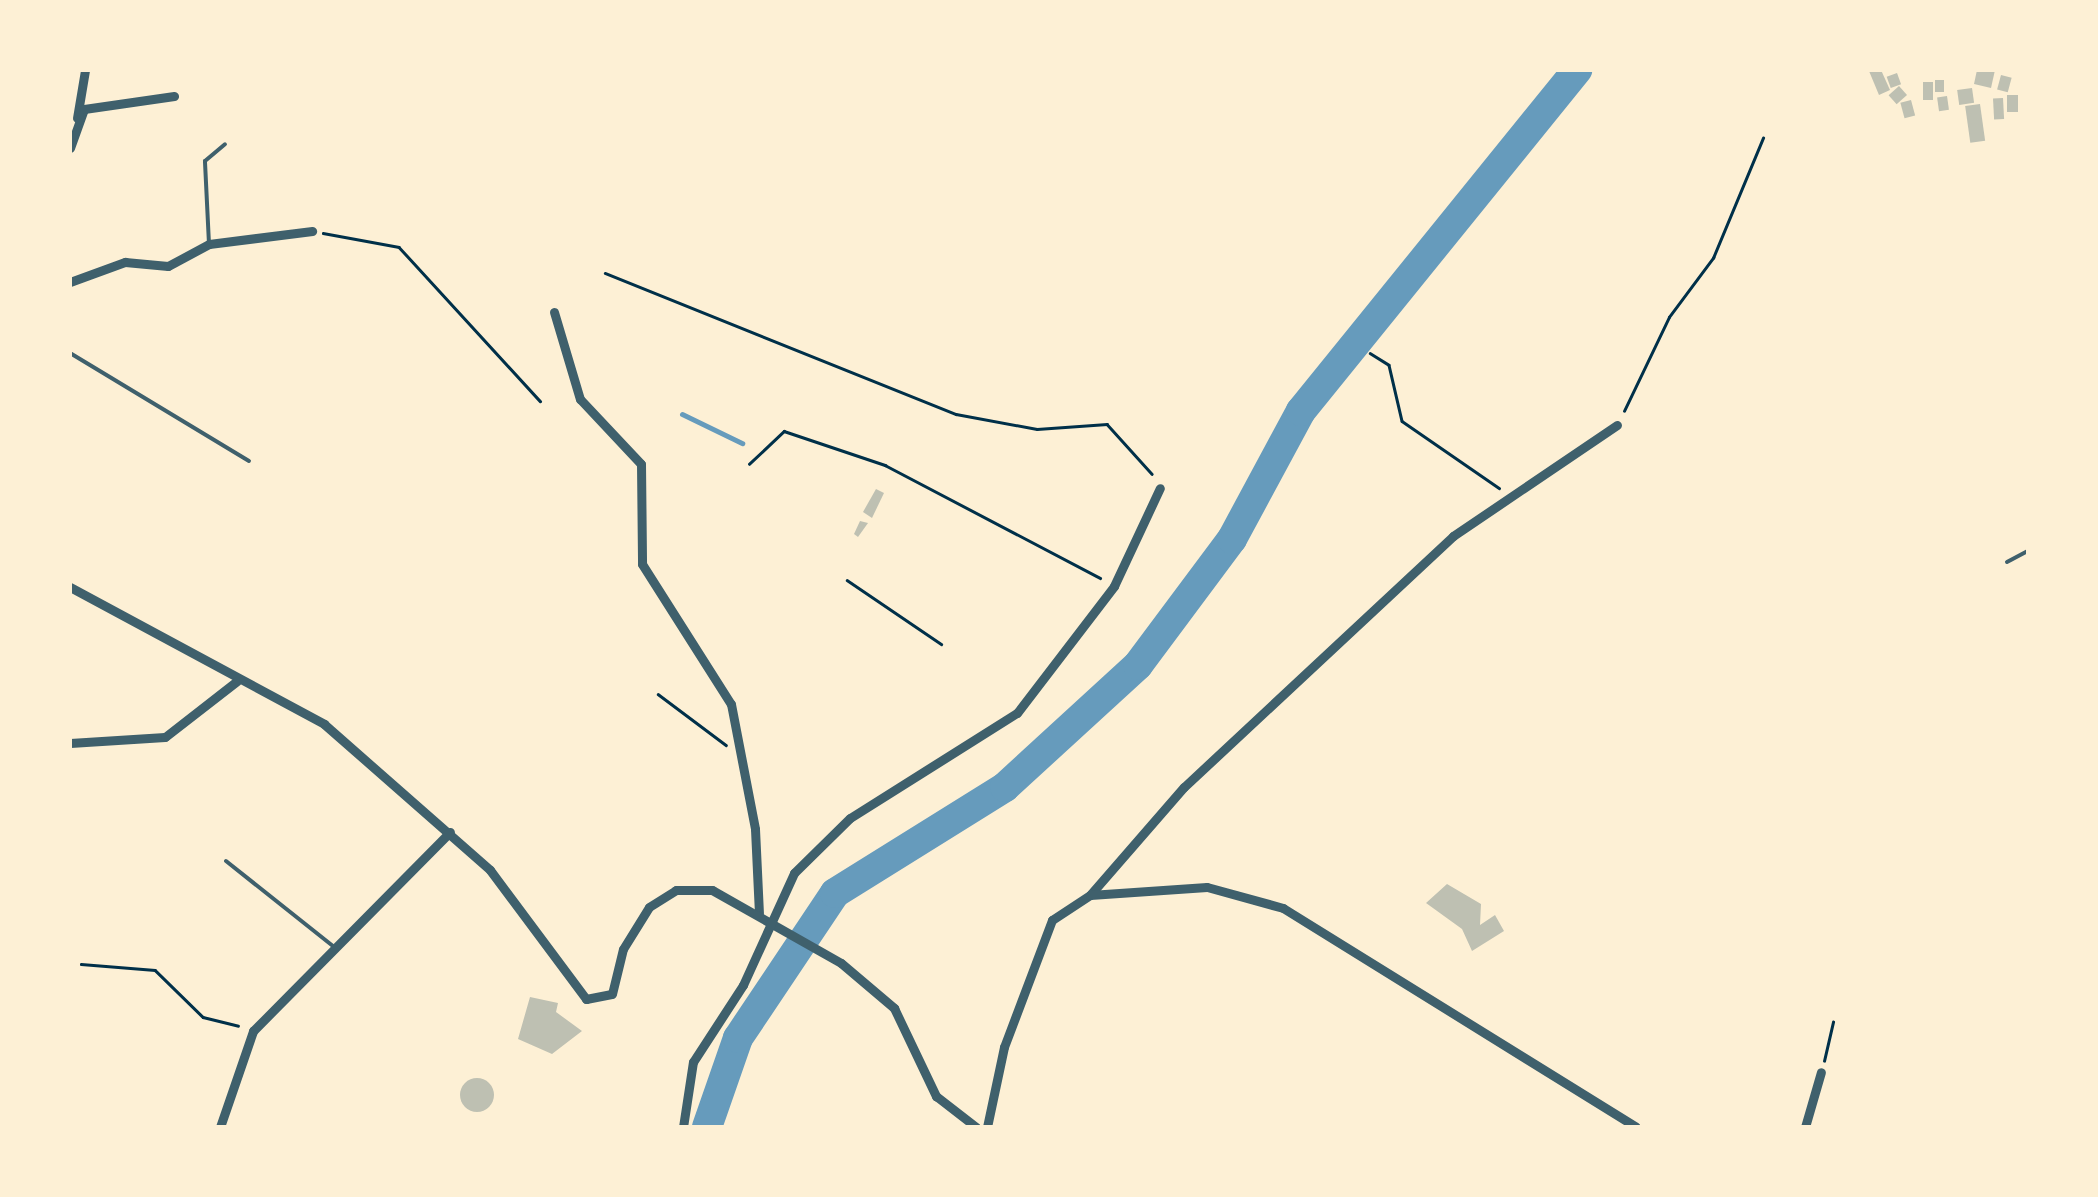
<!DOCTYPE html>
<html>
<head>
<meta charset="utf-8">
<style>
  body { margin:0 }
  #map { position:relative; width:2098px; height:1197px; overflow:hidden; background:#fdf0d5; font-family:"Golos Text",sans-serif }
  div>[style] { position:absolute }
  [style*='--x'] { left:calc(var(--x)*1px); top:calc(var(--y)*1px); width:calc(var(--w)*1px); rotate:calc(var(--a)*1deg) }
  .stream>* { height:5px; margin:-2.5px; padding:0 2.5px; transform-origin:2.5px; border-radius:2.5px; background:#669bbc }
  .river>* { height:30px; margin:-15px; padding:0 15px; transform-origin:15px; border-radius:15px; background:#669bbc }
  .building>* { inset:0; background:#bec0b2; transform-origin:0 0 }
  .round { border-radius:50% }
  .path>* { height:2.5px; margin:-1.25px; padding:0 1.25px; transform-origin:1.25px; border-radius:1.25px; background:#003049 }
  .service>* { height:4px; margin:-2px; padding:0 2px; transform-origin:2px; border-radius:2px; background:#3f606c }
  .minor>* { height:9px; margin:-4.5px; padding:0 4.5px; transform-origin:4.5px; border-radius:4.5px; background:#3f606c }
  span { translate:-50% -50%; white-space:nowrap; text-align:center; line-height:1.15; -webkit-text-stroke:9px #fdf0d5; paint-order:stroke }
  .frame { position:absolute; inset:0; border:72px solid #fdf0d5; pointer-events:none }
</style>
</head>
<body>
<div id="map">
  <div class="stream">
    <div style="--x:682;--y:414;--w:67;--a:25.8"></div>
  </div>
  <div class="river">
    <div style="--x:707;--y:1127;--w:94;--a:-70.8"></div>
    <div style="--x:738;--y:1038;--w:174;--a:-56.2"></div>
    <div style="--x:835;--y:893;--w:200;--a:-31.9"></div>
    <div style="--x:1005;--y:787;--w:180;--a:-42.5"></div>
    <div style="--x:1138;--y:665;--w:157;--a:-53.3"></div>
    <div style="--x:1232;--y:539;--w:145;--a:-61.7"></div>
    <div style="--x:1301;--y:411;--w:439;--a:-51"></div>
  </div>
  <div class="building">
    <div style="clip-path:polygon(1881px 70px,1890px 90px,1879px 95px,1869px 71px)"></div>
    <div style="clip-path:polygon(1977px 70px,1995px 70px,1991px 88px,1974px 84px)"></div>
    <div style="left:1897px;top:73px;width:12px;height:11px;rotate:70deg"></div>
    <div style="left:2001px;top:75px;width:11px;height:15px;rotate:15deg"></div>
    <div style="left:1935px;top:80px;width:9px;height:12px"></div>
    <div style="left:1923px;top:82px;width:10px;height:18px"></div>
    <div style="left:1899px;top:86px;width:12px;height:14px;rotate:48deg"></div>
    <div style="left:1972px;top:88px;width:15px;height:15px;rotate:82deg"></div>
    <div style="left:2007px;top:95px;width:11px;height:17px"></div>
    <div style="left:1947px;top:96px;width:14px;height:10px;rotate:82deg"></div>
    <div style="left:2003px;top:98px;width:21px;height:10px;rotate:87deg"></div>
    <div style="left:1911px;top:100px;width:16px;height:11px;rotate:75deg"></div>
    <div style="left:1980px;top:104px;width:37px;height:15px;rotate:82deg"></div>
    <div style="clip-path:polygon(876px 489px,884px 493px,872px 518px,863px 512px)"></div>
    <div style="clip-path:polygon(860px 521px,868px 523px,858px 537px,854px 534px)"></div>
    <div style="clip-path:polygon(1447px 884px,1481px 904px,1480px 925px,1495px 915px,1504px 931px,1472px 951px,1462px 929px,1426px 903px)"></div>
    <div style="clip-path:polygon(530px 997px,558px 1003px,556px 1012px,582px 1031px,552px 1054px,518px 1039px)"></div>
    <div class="round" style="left:460px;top:1078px;width:34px;height:34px"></div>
  </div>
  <div class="path">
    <div style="--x:323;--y:233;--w:77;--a:10.4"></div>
    <div style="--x:399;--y:247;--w:209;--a:47.5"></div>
    <div style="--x:605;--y:273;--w:378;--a:21.9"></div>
    <div style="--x:956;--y:414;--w:82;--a:10.5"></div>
    <div style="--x:1037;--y:429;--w:70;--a:-4.1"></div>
    <div style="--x:1107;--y:424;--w:67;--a:48"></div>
    <div style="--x:1370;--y:353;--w:22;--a:32"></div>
    <div style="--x:1389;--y:365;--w:57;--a:76.9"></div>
    <div style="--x:1402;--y:421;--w:118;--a:34.6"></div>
    <div style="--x:1624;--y:411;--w:104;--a:-64.4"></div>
    <div style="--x:1669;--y:317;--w:74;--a:-53.3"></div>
    <div style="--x:1713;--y:258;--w:130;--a:-67.4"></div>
    <div style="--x:749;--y:464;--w:48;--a:-43.3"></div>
    <div style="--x:784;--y:431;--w:107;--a:18.6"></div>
    <div style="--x:885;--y:465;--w:243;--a:27.7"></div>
    <div style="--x:847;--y:580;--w:114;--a:34.2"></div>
    <div style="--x:658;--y:694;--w:85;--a:36.9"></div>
    <div style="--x:81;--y:964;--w:74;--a:4.6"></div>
    <div style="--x:155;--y:970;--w:67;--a:44.4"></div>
    <div style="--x:203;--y:1017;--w:36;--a:14"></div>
    <div style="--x:1824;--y:1061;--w:40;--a:-77"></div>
    <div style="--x:2026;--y:1127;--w:4;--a:-63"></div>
  </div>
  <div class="service">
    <div style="--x:209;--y:244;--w:83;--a:-92.8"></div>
    <div style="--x:205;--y:161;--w:26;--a:-40"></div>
    <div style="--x:70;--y:353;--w:209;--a:31.1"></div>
    <div style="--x:2007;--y:562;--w:24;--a:-28"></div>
    <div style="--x:226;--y:861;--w:137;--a:38.5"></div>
  </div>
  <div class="minor">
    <div style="--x:77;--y:118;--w:49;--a:-80.5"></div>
    <div style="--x:70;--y:148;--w:41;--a:-70.3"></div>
    <div style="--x:84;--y:109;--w:91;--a:-8.2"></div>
    <div style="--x:70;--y:282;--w:59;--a:-20"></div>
    <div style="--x:125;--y:262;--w:43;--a:5.3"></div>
    <div style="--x:168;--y:266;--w:47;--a:-28.2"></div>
    <div style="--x:209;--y:244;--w:104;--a:-7.2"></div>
    <div style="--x:554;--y:312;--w:91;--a:73.4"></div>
    <div style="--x:580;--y:399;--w:89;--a:46.8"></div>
    <div style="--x:641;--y:464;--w:100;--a:89.4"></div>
    <div style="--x:642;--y:564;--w:166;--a:57.6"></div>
    <div style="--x:731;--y:704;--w:127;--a:79.1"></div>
    <div style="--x:755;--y:829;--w:84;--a:87.3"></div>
    <div style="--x:70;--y:587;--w:289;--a:28.3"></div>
    <div style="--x:324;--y:724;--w:221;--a:41.3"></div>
    <div style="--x:490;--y:870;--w:161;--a:53.3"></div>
    <div style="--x:586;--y:999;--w:26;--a:-11"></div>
    <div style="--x:612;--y:994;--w:46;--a:-76.3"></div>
    <div style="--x:623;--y:949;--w:49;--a:-58.2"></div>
    <div style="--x:649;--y:907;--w:32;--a:-32"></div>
    <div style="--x:676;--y:890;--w:36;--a:0"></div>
    <div style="--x:712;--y:890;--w:148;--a:29.5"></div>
    <div style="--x:841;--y:963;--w:70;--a:40.3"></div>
    <div style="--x:894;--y:1008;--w:98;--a:64.5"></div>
    <div style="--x:936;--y:1096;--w:51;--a:37.8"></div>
    <div style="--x:70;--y:743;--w:95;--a:-3.6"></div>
    <div style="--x:165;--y:737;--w:91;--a:-37.9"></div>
    <div style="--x:1090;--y:895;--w:143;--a:-49"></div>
    <div style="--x:1184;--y:787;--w:368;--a:-43"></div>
    <div style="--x:1453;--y:536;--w:198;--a:-34.1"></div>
    <div style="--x:220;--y:1127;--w:102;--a:-71"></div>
    <div style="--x:253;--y:1031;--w:280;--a:-45.3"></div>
    <div style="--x:683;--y:1127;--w:66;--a:-81.3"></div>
    <div style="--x:693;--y:1062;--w:92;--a:-57"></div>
    <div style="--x:743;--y:985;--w:123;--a:-65.5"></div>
    <div style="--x:794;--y:873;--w:78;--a:-44.5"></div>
    <div style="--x:850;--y:818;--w:197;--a:-32.2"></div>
    <div style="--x:1017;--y:713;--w:160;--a:-52.6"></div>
    <div style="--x:1114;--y:586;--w:108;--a:-64.9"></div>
    <div style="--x:987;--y:1127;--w:82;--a:-78"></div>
    <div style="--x:1004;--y:1047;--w:136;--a:-69.3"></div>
    <div style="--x:1052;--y:920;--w:45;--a:-33.3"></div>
    <div style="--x:1090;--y:895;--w:117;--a:-3.9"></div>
    <div style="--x:1207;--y:887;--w:79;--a:15.4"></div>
    <div style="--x:1283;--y:908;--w:415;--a:31.8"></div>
    <div style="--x:1805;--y:1127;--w:57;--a:-73.8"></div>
  </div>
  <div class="frame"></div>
</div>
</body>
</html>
